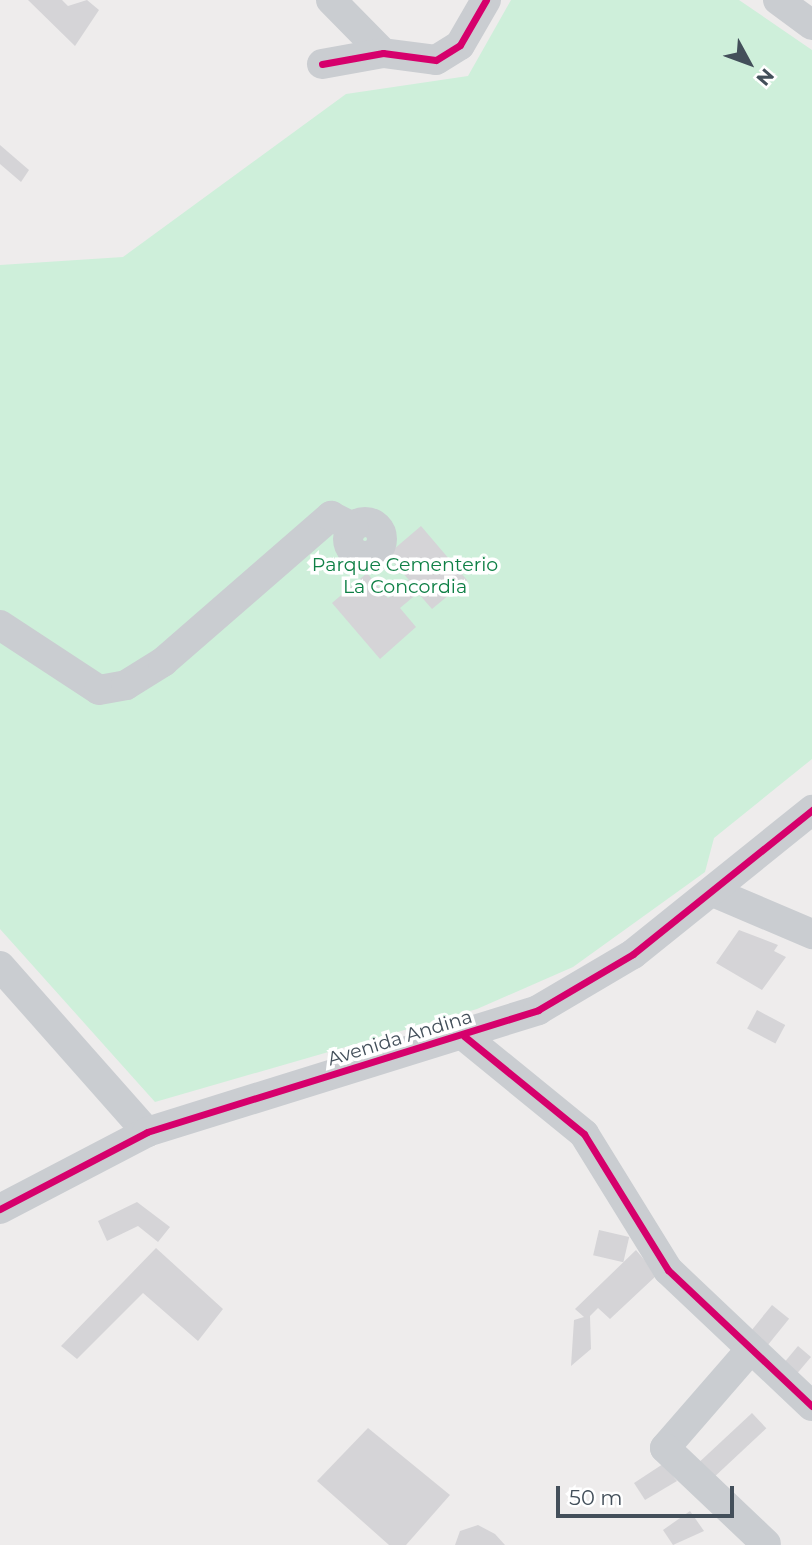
<!DOCTYPE html>
<html>
<head>
<meta charset="utf-8">
<style>
  body { margin:0 }
  #map { position:relative; width:812px; height:1545px; overflow:hidden; background:#eeecec; font-family:Montserrat,sans-serif }
  div>[style] { position:absolute }
  [style*='--x'] { left:calc(var(--x)*1px); top:calc(var(--y)*1px); width:calc(var(--w)*1px); rotate:calc(var(--a)*1deg) }
  .green>* { inset:0; background:#ceefda }
  .building>* { inset:0; background:#d5d4d7; transform-origin:0 0 }
  .minor>* { height:30px; margin:-15px; padding:0 15px; transform-origin:15px; border-radius:15px; background:#cacdd1 }
  .minor>.ring { margin:-15px; padding:0; box-sizing:content-box; background:none; border:30px solid #cacdd1; border-radius:50% }
  .cycleway>* { height:7px; margin:-3.5px; padding:0 3.5px; transform-origin:3.5px; border-radius:3.5px; background:#d6006c }
  span { translate:-50% -50%; white-space:nowrap; text-align:center; line-height:1.15; -webkit-text-stroke:7px #fff; paint-order:stroke }
  .park-label { font-size:19px; color:#0f8046 }
  .street-label { font-size:19px; color:#434f5a }
  .north { position:absolute; left:714px; top:28px; width:70px; height:70px; -webkit-text-stroke:5px #fff; paint-order:stroke; rotate:131deg; font-size:19px; font-weight:700; line-height:28px; text-align:center; color:#434f5a }
  .north::after { content:''; display:block; margin:auto; width:24px; height:32px; background:#434f5a; clip-path:polygon(50% 0,100% 100%,50% 72%,0 100%) }
  .scale { position:absolute; left:556px; top:1486px; width:178px; height:32px; box-sizing:border-box; border:4px solid #434f5a; border-top:0; padding-left:9px; font-size:21px; line-height:24px; white-space:nowrap; color:#434f5a; -webkit-text-stroke:5px #fff; paint-order:stroke }
</style>
</head>
<body>
<div id="map">
  <div class="green">
    <div style="clip-path:polygon(511px 0,739px 0,812px 50px,812px 759px,714px 838px,705px 872px,573px 967px,477px 1009px,155px 1102px,0 929px,0 265px,123px 257px,346px 94px,468px 76px)"></div>
  </div>
  <div class="building">
    <div style="clip-path:polygon(28px 0,62px 0,68px 6px,87px 0,99px 10px,75px 46px)"></div>
    <div style="clip-path:polygon(0 145px,29px 170px,21px 182px,0 164px)"></div>
    <div style="clip-path:polygon(421px 526px,467px 580px,432px 609px,418px 593px,400px 608px,416px 627px,380px 659px,332px 603px,367px 573px,388px 598px,409px 580px,387px 555px)"></div>
    <div style="clip-path:polygon(739px 930px,778px 945px,774px 951px,786px 957px,762px 990px,716px 963px)"></div>
    <div style="left:757px;top:1010px;width:32px;height:21px;rotate:28deg"></div>
    <div style="clip-path:polygon(137px 1202px,170px 1227px,158px 1242px,138px 1226px,107px 1241px,98px 1221px)"></div>
    <div style="left:599px;top:1230px;width:31px;height:26px;rotate:13deg"></div>
    <div style="clip-path:polygon(156px 1248px,223px 1309px,198px 1341px,143px 1293px,77px 1359px,61px 1346px)"></div>
    <div style="clip-path:polygon(636px 1250px,657px 1275px,610px 1319px,598px 1308px,590px 1316px,591px 1349px,571px 1366px,574px 1320px,584px 1317px,575px 1309px)"></div>
    <div style="left:772px;top:1305px;width:22px;height:35px;rotate:39deg"></div>
    <div style="left:798px;top:1346px;width:17px;height:27px;rotate:40deg"></div>
    <div style="left:752px;top:1413px;width:21px;height:76px;rotate:47deg"></div>
    <div style="clip-path:polygon(368px 1428px,450px 1495px,406px 1545px,389px 1545px,317px 1481px)"></div>
    <div style="clip-path:polygon(663px 1464px,677px 1481px,645px 1500px,634px 1483px)"></div>
    <div style="clip-path:polygon(690px 1511px,704px 1531px,673px 1545px,663px 1530px)"></div>
    <div style="clip-path:polygon(478px 1525px,495px 1534px,505px 1545px,455px 1545px,460px 1531px)"></div>
  </div>
  <div class="minor">
    <div style="--x:331;--y:0;--w:74;--a:45.5"></div>
    <div style="--x:778;--y:0;--w:42;--a:36.3"></div>
    <div style="--x:322;--y:64;--w:62;--a:-10.2"></div>
    <div style="--x:383;--y:53;--w:53;--a:7.5"></div>
    <div style="--x:436;--y:60;--w:28;--a:-32"></div>
    <div style="--x:460;--y:45;--w:52;--a:-60"></div>
    <div class="ring" style="left:348px;top:522px;width:4px;height:4px"></div>
    <div style="--x:0;--y:625;--w:118;--a:33.3"></div>
    <div style="--x:99;--y:690;--w:27;--a:-10"></div>
    <div style="--x:126;--y:685;--w:44;--a:-31.9"></div>
    <div style="--x:163;--y:662;--w:223;--a:-41"></div>
    <div style="--x:331;--y:516;--w:25;--a:27"></div>
    <div style="--x:713;--y:892;--w:108;--a:23"></div>
    <div style="--x:0;--y:966;--w:222;--a:48.5"></div>
    <div style="--x:464;--y:1036;--w:155;--a:39.2"></div>
    <div style="--x:584;--y:1134;--w:160;--a:58.3"></div>
    <div style="--x:668;--y:1270;--w:198;--a:43.4"></div>
    <div style="--x:0;--y:1209;--w:166;--a:-27.6"></div>
    <div style="--x:147;--y:1132;--w:410;--a:-17.3"></div>
    <div style="--x:538;--y:1010;--w:110;--a:-30.5"></div>
    <div style="--x:633;--y:954;--w:230;--a:-38.8"></div>
    <div style="--x:751;--y:1349;--w:131;--a:131"></div>
    <div style="--x:665;--y:1448;--w:139;--a:43.5"></div>
  </div>
  <div class="cycleway">
    <div style="--x:322;--y:64;--w:62;--a:-10.2"></div>
    <div style="--x:383;--y:53;--w:53;--a:7.5"></div>
    <div style="--x:436;--y:60;--w:28;--a:-32"></div>
    <div style="--x:460;--y:45;--w:52;--a:-60"></div>
    <div style="--x:464;--y:1036;--w:155;--a:39.2"></div>
    <div style="--x:584;--y:1134;--w:160;--a:58.3"></div>
    <div style="--x:668;--y:1270;--w:198;--a:43.4"></div>
    <div style="--x:0;--y:1209;--w:166;--a:-27.6"></div>
    <div style="--x:147;--y:1132;--w:410;--a:-17.3"></div>
    <div style="--x:538;--y:1010;--w:110;--a:-30.5"></div>
    <div style="--x:633;--y:954;--w:230;--a:-38.8"></div>
  </div>
  <div class="park-label">
    <span style="left:405px;top:576px">Parque Cementerio<br>La Concordia</span>
  </div>
  <div class="street-label">
    <span style="left:400px;top:1038px;rotate:-17deg">Avenida Andina</span>
  </div>
  <div class="north">N</div>
  <div class="scale">50 m</div>
</div>
</body>
</html>
